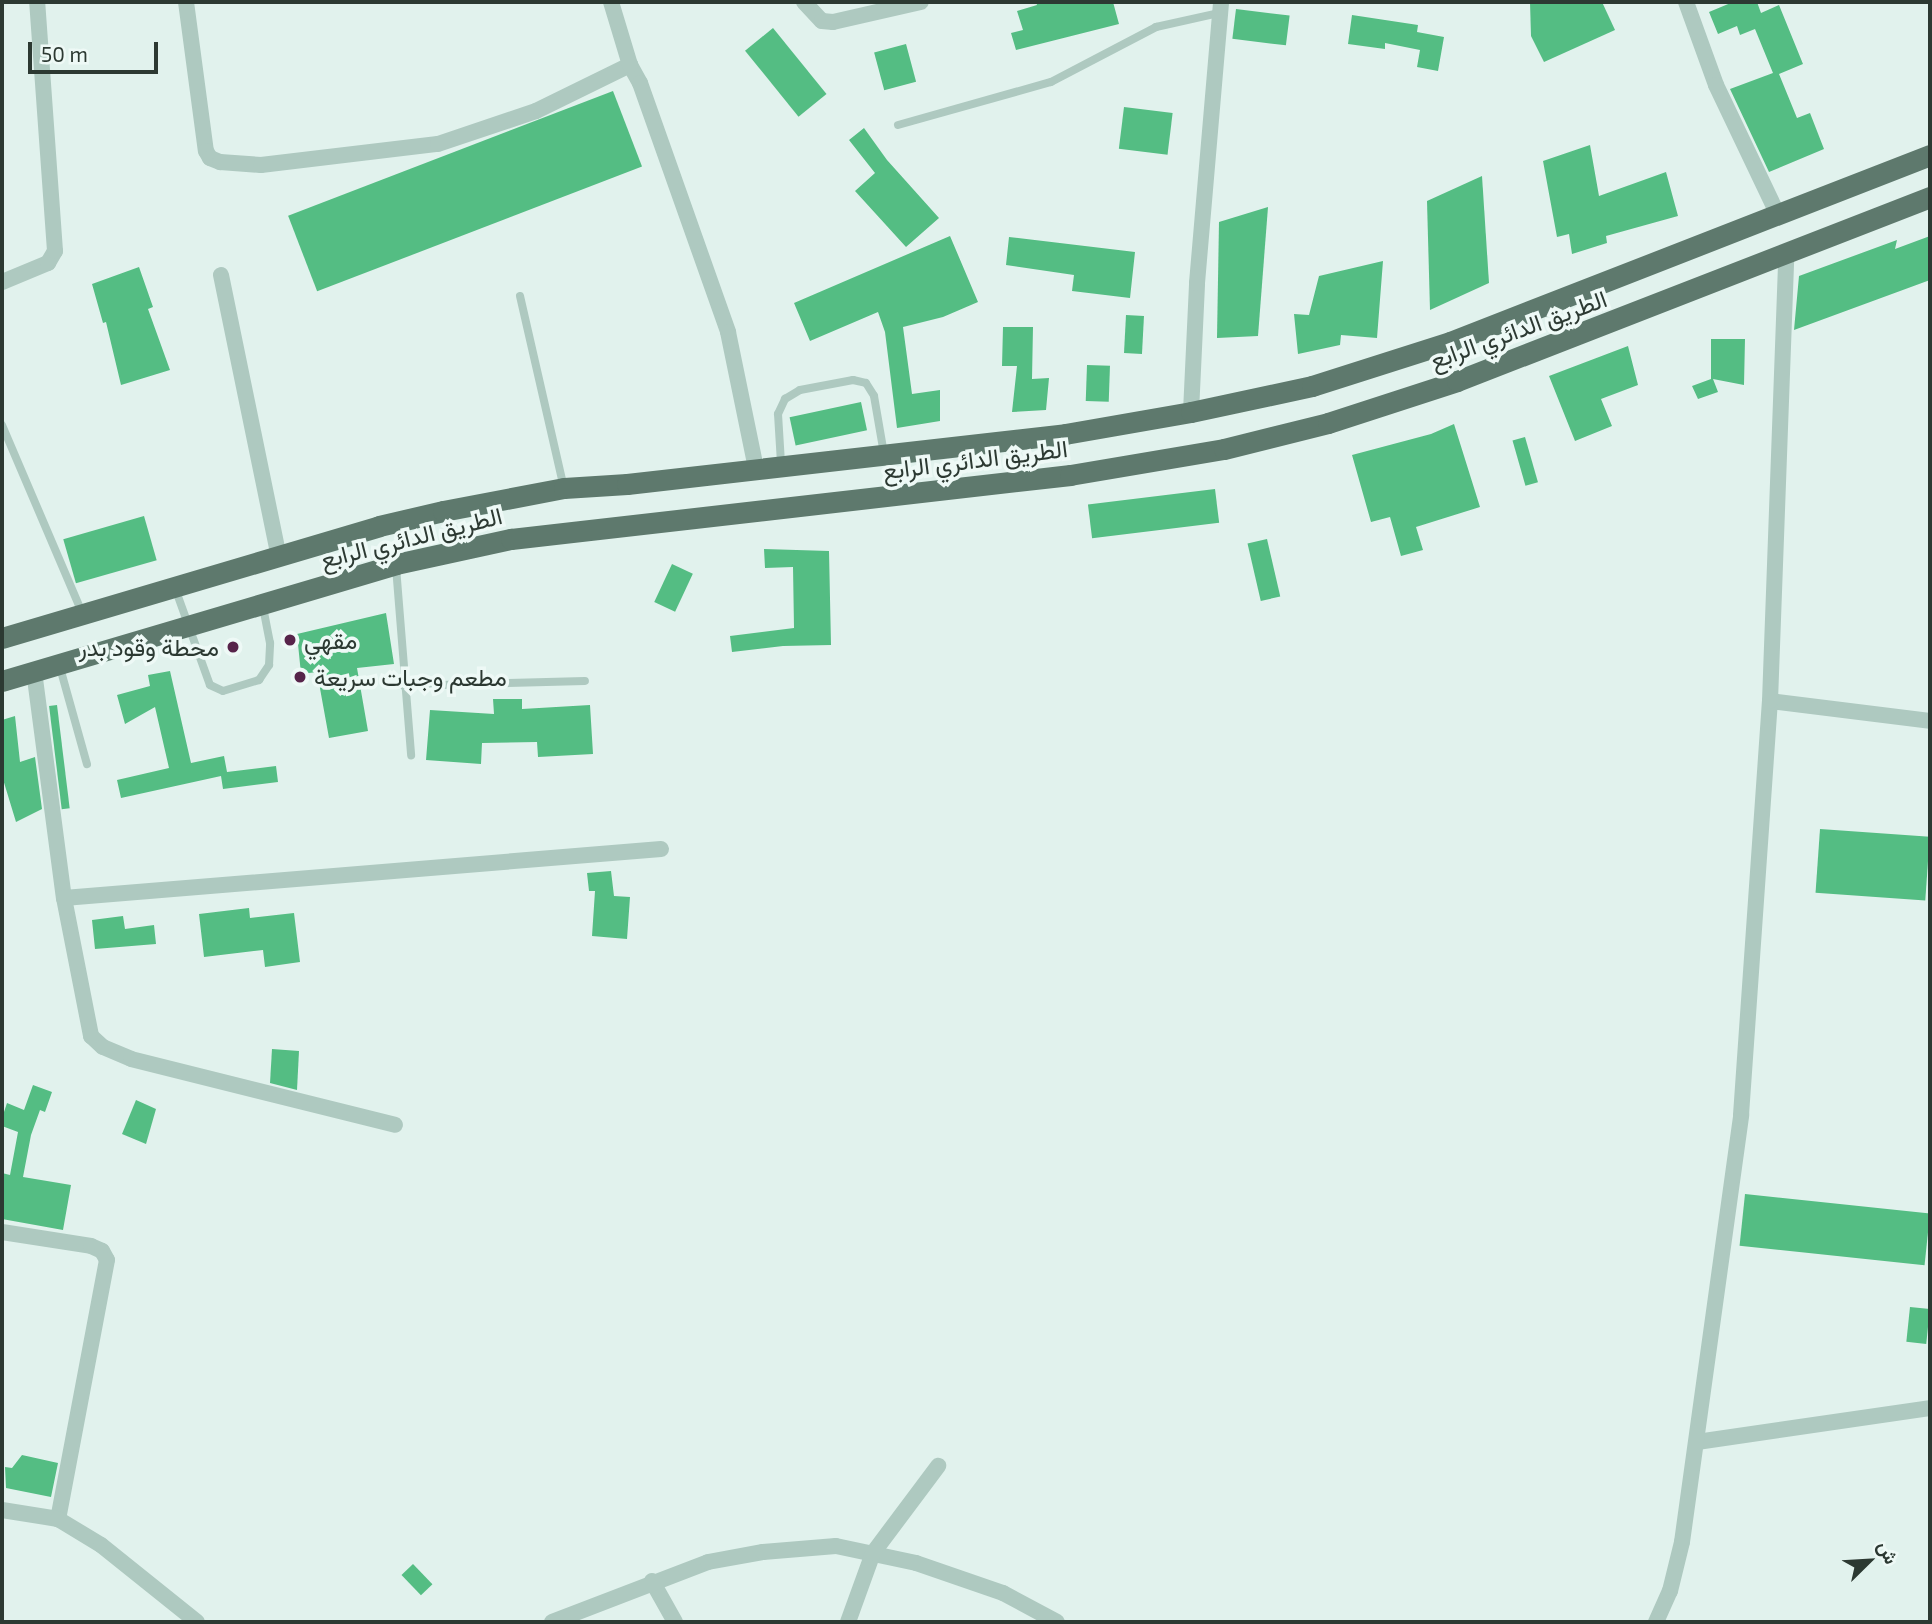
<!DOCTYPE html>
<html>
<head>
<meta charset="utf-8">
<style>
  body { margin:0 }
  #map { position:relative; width:1932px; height:1624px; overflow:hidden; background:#e1f2ed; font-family:"Exo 2",Vazirmatn,sans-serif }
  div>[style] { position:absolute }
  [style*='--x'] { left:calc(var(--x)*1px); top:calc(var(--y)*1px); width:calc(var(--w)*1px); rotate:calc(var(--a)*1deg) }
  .building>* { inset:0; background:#54bd83; transform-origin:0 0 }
  .lane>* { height:8px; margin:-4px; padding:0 4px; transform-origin:4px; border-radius:4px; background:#aec9c0 }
  .street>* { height:16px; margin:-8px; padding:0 8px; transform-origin:8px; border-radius:8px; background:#aec9c0 }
  .primary>* { height:21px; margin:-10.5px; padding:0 10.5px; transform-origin:10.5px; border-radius:10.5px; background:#5e796d }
  .dots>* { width:19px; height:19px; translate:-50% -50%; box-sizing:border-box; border:4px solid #eef9f6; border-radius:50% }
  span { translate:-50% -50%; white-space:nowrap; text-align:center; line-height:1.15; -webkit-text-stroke:7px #eef9f6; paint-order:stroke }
  .street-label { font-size:24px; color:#2c3932 }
  .poi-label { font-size:24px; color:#2c3932 }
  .left { translate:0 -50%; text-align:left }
  .right { translate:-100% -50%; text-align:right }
  .frame { position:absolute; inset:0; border:4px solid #2c3932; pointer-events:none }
  .north { position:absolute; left:1834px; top:1526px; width:70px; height:70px; -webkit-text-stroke:5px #eef9f6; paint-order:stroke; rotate:66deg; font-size:19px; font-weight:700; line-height:28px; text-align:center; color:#2c3932 }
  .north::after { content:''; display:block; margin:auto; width:24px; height:32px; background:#2c3932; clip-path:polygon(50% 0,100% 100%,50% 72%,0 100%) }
  .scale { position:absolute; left:28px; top:42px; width:130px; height:32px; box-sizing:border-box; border:4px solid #2c3932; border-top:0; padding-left:9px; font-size:21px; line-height:24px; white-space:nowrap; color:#2c3932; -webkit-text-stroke:5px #eef9f6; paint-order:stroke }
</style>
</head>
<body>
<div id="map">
  <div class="building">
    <div style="clip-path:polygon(1036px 2px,1113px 2px,1119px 24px,1016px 50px,1011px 33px,1023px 30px,1017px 11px,1037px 5px)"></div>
    <div style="clip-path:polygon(1530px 2px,1602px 2px,1615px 30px,1544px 62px,1531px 36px)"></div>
    <div style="clip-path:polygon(1733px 2px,1757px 2px,1761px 13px,1779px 5px,1803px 64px,1779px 74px,1797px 118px,1810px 113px,1824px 149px,1769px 172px,1730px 89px,1773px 73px,1755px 29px,1740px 35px,1737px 26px,1718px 34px,1709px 12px)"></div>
    <div style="left:1236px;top:9px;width:54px;height:30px;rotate:7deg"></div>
    <div style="clip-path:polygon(1352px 15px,1418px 25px,1417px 32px,1444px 37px,1438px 71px,1417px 67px,1420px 50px,1385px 43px,1385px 49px,1348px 44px)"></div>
    <div style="left:773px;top:28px;width:85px;height:36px;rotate:51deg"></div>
    <div style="left:906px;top:44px;width:39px;height:33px;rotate:75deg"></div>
    <div style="left:613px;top:91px;width:81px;height:348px;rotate:69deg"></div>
    <div style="left:1124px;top:107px;width:49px;height:42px;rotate:7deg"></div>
    <div style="clip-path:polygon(864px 128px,887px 160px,939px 218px,906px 247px,855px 191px,875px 173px,849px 140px)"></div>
    <div style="clip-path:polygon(1590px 145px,1599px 196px,1666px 172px,1678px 216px,1606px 236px,1607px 243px,1572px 254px,1569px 234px,1557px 237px,1543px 161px)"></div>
    <div style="clip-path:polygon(1482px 176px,1489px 283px,1430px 310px,1427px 201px)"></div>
    <div style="clip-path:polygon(1268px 207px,1258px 336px,1217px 338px,1219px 222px)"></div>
    <div style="clip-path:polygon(950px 236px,978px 302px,943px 317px,903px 327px,912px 394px,940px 390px,940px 421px,897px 428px,885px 332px,878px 312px,810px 341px,794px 303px)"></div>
    <div style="clip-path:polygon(1930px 236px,1930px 280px,1794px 330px,1799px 276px,1897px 240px,1895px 249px)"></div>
    <div style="clip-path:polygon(1009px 237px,1135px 252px,1130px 298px,1072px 291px,1074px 275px,1006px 265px)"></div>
    <div style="clip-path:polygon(1383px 261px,1377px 338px,1341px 335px,1340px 345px,1298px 354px,1294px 314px,1309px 315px,1319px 276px)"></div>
    <div style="clip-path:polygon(139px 267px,153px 307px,148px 309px,170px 370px,121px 385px,106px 322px,103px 323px,92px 284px)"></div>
    <div style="left:1126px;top:315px;width:18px;height:38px;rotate:3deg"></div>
    <div style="clip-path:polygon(1003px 327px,1033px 327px,1032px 379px,1049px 378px,1046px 410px,1012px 412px,1017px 366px,1002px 366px)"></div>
    <div style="clip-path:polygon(1711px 339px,1745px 339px,1744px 385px,1713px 379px,1718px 392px,1698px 399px,1692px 386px,1711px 379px)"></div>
    <div style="clip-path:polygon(1628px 346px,1638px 385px,1601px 399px,1612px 426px,1575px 441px,1549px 376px)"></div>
    <div style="left:1087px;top:365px;width:23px;height:36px;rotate:2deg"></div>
    <div style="left:861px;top:402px;width:29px;height:73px;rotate:78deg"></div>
    <div style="clip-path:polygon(1454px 424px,1480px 507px,1416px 527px,1423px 550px,1401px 556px,1390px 517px,1371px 522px,1352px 455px,1431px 434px)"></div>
    <div style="left:1525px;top:437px;width:47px;height:13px;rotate:74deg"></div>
    <div style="left:1215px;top:489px;width:34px;height:128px;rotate:83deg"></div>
    <div style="left:144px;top:516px;width:46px;height:84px;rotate:74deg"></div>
    <div style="left:1267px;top:539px;width:59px;height:20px;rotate:77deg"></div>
    <div style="clip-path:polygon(764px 549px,829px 551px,831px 645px,783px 646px,732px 652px,730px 636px,794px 628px,793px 567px,765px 568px)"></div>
    <div style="left:672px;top:564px;width:23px;height:42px;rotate:25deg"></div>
    <div style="clip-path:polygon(386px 613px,394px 664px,357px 668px,368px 731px,329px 738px,317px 672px,301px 674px,297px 634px)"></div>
    <div style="clip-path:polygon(170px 671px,191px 763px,224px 756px,227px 772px,276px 766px,278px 782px,223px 789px,221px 776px,121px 798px,117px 780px,169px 768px,155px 707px,125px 724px,117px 695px,150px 686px,148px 675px)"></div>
    <div style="clip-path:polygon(493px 699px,522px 699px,522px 709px,590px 705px,593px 754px,538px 757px,537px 742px,482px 743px,481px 764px,426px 760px,430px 710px,494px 714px)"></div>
    <div style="left:57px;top:705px;width:104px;height:8px;rotate:83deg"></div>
    <div style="clip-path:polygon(15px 716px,20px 762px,35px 757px,42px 809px,16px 822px,2px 776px,2px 720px)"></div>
    <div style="left:1820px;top:829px;width:110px;height:64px;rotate:4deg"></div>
    <div style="clip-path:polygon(611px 871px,614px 896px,630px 897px,627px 939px,592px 936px,595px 891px,589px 891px,587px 873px)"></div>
    <div style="clip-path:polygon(249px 908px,250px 918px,294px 913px,300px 962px,265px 967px,263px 950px,204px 957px,199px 914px)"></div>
    <div style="clip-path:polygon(123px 916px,125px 929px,154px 925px,156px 944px,95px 949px,92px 920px)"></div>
    <div style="clip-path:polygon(272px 1049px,299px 1051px,297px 1090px,270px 1083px)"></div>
    <div style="clip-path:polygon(33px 1085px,52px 1092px,45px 1112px,40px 1110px,31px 1135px,23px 1177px,71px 1185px,63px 1230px,2px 1219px,2px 1173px,10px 1175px,18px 1132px,2px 1126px,2px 1118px,7px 1103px,24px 1110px)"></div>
    <div style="clip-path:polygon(136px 1100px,156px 1109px,146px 1144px,122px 1134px)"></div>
    <div style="left:1745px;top:1194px;width:186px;height:52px;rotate:6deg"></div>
    <div style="left:1910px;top:1307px;width:20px;height:35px;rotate:6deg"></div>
    <div style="clip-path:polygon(22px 1455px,58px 1463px,51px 1497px,6px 1488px,5px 1467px,12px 1468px)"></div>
    <div style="left:413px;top:1564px;width:28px;height:16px;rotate:46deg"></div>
  </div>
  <div class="lane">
    <div style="--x:898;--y:125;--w:159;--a:-15.7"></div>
    <div style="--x:1051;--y:82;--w:119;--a:-27.6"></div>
    <div style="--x:1156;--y:27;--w:65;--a:-12.5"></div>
    <div style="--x:520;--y:296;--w:197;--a:77.1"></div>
    <div style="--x:2;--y:425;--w:204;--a:66.9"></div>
    <div style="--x:781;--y:463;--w:49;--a:-93.5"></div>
    <div style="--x:778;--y:414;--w:17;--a:-65"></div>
    <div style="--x:785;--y:399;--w:17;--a:-31"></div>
    <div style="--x:800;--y:390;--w:54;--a:-10.7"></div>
    <div style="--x:853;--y:380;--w:13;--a:13"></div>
    <div style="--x:866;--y:383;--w:15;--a:58"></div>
    <div style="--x:874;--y:396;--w:59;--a:80.2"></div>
    <div style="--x:396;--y:567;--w:189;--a:85.4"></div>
    <div style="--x:175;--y:588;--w:103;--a:70.2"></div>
    <div style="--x:210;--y:685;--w:14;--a:25"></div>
    <div style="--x:223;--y:691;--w:38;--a:-17"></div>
    <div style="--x:259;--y:680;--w:18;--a:-56"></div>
    <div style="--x:269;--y:665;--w:22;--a:-87"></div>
    <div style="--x:270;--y:643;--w:37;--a:-101"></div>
    <div style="--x:59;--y:664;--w:104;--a:74.4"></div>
    <div style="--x:404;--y:686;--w:181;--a:-1.6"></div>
  </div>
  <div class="street">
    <div style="--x:186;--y:2;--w:150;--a:82.4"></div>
    <div style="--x:206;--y:151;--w:8;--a:60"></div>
    <div style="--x:210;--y:158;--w:11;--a:22"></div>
    <div style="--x:220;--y:162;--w:41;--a:4.2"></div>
    <div style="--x:261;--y:165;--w:178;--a:-6.8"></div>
    <div style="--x:438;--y:144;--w:103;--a:-18.6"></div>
    <div style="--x:536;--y:111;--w:105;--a:-26.1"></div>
    <div style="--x:630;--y:65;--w:21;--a:61"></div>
    <div style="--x:640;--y:83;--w:264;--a:70.5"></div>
    <div style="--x:728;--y:332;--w:140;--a:78.4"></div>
    <div style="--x:611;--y:2;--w:66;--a:73.2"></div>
    <div style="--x:804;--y:2;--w:26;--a:47"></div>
    <div style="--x:822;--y:21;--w:11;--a:5"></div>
    <div style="--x:833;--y:22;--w:90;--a:-12.8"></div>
    <div style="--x:1686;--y:2;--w:88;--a:70.1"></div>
    <div style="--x:1716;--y:85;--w:144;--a:64.5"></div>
    <div style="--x:221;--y:275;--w:288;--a:78.4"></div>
    <div style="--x:2;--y:282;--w:50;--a:-22.4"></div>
    <div style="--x:48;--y:263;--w:14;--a:-60"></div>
    <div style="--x:55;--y:251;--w:250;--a:-94.1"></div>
    <div style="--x:1191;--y:412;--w:129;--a:-87.3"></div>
    <div style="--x:1197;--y:283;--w:282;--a:-85.1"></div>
    <div style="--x:34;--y:671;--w:229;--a:82.5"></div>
    <div style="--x:64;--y:898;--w:141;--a:78.9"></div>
    <div style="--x:91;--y:1036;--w:16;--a:43"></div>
    <div style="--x:103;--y:1047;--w:30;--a:23"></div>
    <div style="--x:131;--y:1059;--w:272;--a:14"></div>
    <div style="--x:1770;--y:701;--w:161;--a:7.1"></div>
    <div style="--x:64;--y:898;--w:599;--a:-4.69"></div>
    <div style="--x:2;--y:1232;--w:90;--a:8.9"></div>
    <div style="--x:91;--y:1246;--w:12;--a:24"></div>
    <div style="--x:102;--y:1251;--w:10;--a:61"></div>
    <div style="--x:107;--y:1260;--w:264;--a:100.7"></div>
    <div style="--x:1697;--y:1442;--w:235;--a:-8.3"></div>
    <div style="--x:2;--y:1510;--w:57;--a:9.1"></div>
    <div style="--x:58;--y:1519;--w:50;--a:31.2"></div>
    <div style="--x:101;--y:1545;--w:123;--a:38.7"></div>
    <div style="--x:652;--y:1581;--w:47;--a:60.7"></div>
    <div style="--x:552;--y:1622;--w:167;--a:-21"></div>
    <div style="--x:708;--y:1562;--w:56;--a:-10.3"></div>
    <div style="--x:763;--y:1552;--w:73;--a:-4.7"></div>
    <div style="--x:836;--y:1546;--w:82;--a:12"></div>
    <div style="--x:916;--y:1563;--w:92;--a:19"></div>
    <div style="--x:1003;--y:1593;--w:61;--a:28.2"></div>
    <div style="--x:848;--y:1622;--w:73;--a:-70.1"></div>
    <div style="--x:873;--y:1553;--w:109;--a:-53.2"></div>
    <div style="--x:1656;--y:1622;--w:34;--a:-66"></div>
    <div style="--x:1670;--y:1591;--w:50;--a:-76.2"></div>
    <div style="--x:1682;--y:1542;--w:431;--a:-82.1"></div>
    <div style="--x:1741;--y:1115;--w:415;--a:-86"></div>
    <div style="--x:1770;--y:701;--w:446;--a:-87.9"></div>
  </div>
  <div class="primary">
    <div style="--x:2;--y:638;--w:393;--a:-16.5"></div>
    <div style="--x:379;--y:526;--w:66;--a:-13.2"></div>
    <div style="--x:443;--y:511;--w:123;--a:-10.8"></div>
    <div style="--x:564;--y:488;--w:63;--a:-3.6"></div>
    <div style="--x:627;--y:484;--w:441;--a:-6.5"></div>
    <div style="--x:1065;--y:434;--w:128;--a:-9.9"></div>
    <div style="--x:1191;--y:412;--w:124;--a:-12.1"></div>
    <div style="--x:1312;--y:386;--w:145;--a:-17.7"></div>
    <div style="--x:1450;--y:342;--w:515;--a:-21.29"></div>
    <div style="--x:2;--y:681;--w:411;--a:-16.5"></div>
    <div style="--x:396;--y:564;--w:118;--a:-12.3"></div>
    <div style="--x:511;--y:539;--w:563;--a:-6.53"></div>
    <div style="--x:1070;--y:475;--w:156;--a:-9.6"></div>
    <div style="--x:1224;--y:449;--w:107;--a:-14"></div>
    <div style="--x:1328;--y:423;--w:136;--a:-18"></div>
    <div style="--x:1457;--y:381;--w:508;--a:-21.26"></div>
  </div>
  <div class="dots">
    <div style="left:290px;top:640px;background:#57244a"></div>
    <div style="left:233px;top:647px;background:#57244a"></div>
    <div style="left:300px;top:677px;background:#57244a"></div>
  </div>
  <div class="street-label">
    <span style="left:1518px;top:329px;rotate:-20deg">الطريق الدائري الرابع</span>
    <span style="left:975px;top:459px;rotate:-7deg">الطريق الدائري الرابع</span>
    <span style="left:411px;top:537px;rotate:-14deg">الطريق الدائري الرابع</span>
  </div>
  <div class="poi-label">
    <span class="left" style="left:304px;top:640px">مقهي</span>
    <span class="right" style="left:219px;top:647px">محطة وقود بدر</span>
    <span class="left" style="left:314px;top:677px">مطعم وجبات سريعة</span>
  </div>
  <div class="frame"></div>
  <div class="north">ش</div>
  <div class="scale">50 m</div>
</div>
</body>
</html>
